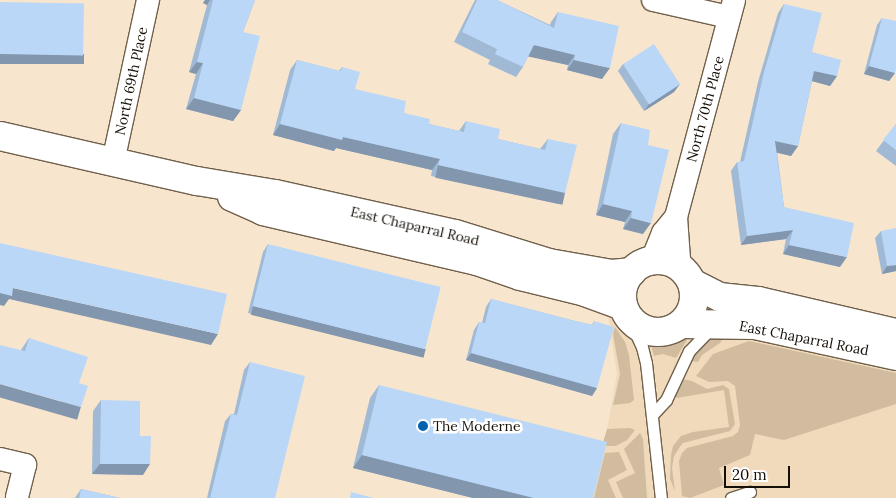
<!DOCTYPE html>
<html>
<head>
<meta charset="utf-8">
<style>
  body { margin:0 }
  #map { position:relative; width:896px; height:498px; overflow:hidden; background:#f8e5cd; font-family:Lora,serif }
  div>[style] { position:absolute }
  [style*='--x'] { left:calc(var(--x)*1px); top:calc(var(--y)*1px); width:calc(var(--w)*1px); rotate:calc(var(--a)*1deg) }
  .built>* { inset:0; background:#f0dabb }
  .green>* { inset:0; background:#d1bca0 }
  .roads { filter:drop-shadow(1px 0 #70604b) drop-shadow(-1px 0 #70604b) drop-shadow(0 1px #70604b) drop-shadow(0 -1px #70604b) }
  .lane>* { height:11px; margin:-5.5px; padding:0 5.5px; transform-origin:5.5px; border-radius:5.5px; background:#fff }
  .street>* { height:22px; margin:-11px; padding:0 11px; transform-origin:11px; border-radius:11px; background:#fff }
  .secondary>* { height:28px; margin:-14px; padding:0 14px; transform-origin:14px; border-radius:14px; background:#fff }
  .secondary>.ring { margin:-14px; padding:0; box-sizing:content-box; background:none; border:28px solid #fff; border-radius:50% }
  .wall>* { inset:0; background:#a0b9d4 }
  .shaded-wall>* { inset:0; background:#8296ad; transform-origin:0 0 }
  .building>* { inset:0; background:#bad7f7; transform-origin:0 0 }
  .dots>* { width:14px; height:14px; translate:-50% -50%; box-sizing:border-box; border:2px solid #fff; border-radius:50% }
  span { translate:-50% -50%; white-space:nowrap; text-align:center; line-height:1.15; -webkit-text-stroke:5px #fff; paint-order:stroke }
  .street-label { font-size:14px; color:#150f07 }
  .poi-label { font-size:14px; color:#150f07 }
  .left { translate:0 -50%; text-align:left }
  .scale { position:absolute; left:724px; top:466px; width:66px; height:22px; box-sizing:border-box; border:2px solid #150f07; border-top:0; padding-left:6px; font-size:15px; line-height:18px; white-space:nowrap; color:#150f07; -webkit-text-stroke:4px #fff; paint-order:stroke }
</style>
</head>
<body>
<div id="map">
  <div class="built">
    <div style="clip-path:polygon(705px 301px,896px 337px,896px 498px,590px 498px,604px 446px,617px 374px,607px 308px,627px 332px,665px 342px,691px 331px)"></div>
  </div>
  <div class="green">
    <div style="clip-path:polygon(615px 327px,625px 342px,629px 355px,634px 400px,630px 403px,613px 405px,620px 374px,613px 334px)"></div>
    <div style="clip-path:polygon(694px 329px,676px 358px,663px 354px,654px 356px,650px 341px,670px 341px)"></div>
    <div style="clip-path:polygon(722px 335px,723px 339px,720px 343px,702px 355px,698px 362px,689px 361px,704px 341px)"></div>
    <div style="clip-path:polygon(749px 341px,896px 373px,896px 404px,784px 440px,755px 434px,750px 455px,719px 468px,724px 485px,690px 498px,682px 496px,679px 461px,682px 453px,687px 448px,733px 436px,738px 432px,740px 425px,735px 386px,728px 381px,709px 382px,696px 376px,713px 354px)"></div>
    <div style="clip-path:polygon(682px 379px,692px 381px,707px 389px,723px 385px,729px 389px,735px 424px,730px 431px,683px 443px,679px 448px,674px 456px,672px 468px,675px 491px,670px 479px,671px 455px,673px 446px,681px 436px,693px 432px,729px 427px,724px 390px,677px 398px,675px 396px)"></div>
    <div style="clip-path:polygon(630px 428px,635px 430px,627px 440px,616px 446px,602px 446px,607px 429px)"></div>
    <div style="clip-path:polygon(640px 433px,643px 439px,647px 498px,623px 498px,616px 482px,635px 473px,624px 449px)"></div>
    <div style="clip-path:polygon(619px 452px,627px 470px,608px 480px,616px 498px,594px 498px,605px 453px)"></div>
  </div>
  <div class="roads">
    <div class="lane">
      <div style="--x:628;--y:317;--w:33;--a:65"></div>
      <div style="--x:642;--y:347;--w:16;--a:76"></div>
      <div style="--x:646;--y:363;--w:136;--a:83.7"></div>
      <div style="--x:653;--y:414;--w:19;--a:-47"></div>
      <div style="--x:666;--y:400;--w:54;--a:-64.9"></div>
      <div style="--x:689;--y:351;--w:32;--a:-46"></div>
      <div style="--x:731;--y:498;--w:20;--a:-18"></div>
    </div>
    <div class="street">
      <div style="--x:653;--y:0;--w:78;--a:12.6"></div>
      <div style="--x:113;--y:162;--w:166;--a:-77.8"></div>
      <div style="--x:676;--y:217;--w:42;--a:85.9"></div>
      <div style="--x:679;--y:259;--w:13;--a:72"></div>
      <div style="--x:649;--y:262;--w:9;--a:-54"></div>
      <div style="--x:654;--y:255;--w:24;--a:-68"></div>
      <div style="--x:663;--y:233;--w:21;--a:-51"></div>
      <div style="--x:676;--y:217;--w:225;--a:-75"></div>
      <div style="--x:0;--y:459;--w:26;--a:13"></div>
      <div style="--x:25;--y:465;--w:34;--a:104"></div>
    </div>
    <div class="secondary">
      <div style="--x:0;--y:136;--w:202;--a:12.9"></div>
      <div style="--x:197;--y:181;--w:79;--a:9.5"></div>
      <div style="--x:275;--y:194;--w:184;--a:12.5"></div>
      <div style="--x:455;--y:234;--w:98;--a:17.1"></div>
      <div style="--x:549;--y:263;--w:64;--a:9.9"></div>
      <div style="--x:612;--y:274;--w:20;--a:-6"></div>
      <div style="--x:232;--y:197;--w:34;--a:24"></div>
      <div style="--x:263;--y:211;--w:220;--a:13.2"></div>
      <div style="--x:477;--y:261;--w:46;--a:19.2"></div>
      <div style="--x:520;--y:276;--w:67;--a:13.8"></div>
      <div style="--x:585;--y:292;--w:40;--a:20.2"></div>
      <div class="ring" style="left:622px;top:260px;width:44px;height:44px"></div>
      <div style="--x:692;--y:283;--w:31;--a:27"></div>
      <div style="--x:720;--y:297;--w:38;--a:6"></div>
      <div style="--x:758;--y:301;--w:142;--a:13.1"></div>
      <div style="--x:682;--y:324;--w:73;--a:0.8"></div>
      <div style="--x:755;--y:325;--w:144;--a:12.4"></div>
    </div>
  </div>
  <div class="wall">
    <div style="clip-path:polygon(205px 0,255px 0,243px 32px,241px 110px,233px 121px,186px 109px,196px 74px,189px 72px,207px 5px,203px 3px)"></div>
    <div style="clip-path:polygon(475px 0,497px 0,550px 25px,551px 22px,558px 12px,602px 79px,567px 70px,568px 65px,528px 56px,523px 67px,516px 77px,488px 64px,490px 60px,454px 42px)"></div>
    <div style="clip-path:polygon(784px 4px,812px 52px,837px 76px,830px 86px,812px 81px,798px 146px,791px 156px,777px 152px,784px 207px,840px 267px,783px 254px,786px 239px,741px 245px,731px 171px,737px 162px,740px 162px,758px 82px,778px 13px)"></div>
    <div style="clip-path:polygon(882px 18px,895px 73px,889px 81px,864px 74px,877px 25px)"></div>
    <div style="clip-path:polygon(297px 60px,339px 71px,342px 67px,355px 89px,404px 113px,429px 124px,459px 131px,466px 121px,498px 139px,540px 149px,548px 139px,565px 193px,558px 204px,431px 176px,432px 170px,336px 148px,334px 151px,273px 135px,290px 70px)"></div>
    <div style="clip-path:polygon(623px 64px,680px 84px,674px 92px,644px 111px,618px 71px)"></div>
    <div style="clip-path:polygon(621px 123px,648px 145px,643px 234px,623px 229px,625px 222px,596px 215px,613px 134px)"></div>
    <div style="clip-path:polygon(896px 124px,896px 166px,876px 151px)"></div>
    <div style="clip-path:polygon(881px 231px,896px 271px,882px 274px,875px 238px)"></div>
    <div style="clip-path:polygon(268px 244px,421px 356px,248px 313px,263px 252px)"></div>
    <div style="clip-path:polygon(491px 299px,571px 320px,592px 325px,594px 321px,597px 388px,592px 396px,466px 360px,474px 330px,479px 322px,482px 323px,486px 307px)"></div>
    <div style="clip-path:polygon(29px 338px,79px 383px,81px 407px,74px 418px,21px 350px)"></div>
    <div style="clip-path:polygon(250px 362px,275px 498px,207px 498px,225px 421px,231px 414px,234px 414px,244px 370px)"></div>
    <div style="clip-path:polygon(379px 385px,593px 498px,473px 498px,353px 468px,370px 398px)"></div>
    <div style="clip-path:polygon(101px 400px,140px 436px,143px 475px,92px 474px,93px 411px)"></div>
    <div style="clip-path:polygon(81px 489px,120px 498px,75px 498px)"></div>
  </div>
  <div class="shaded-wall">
    <div style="clip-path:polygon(205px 0,210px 0,207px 5px,203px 3px)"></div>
    <div style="clip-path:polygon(534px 45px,575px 55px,568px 65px,526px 56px)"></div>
    <div style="left:0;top:54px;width:84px;height:10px"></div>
    <div style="clip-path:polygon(574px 60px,610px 68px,602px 79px,567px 70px)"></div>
    <div style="clip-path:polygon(197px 62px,203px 63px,196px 74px,189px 72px)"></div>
    <div style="clip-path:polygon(869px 66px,895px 73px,889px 81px,864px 74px)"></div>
    <div style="clip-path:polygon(814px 71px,837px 76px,830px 86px,808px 80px)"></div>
    <div style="clip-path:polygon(680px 84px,674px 92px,644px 111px,649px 104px)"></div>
    <div style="clip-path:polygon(194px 98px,241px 110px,233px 121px,186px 109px)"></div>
    <div style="clip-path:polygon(280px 124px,343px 137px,440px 159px,432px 170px,336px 148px,334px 151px,273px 135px)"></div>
    <div style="clip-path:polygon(775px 141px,798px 146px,791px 156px,769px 151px)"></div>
    <div style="left:438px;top:165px;width:130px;height:13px;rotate:12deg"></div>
    <div style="clip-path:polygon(603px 204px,632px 211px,625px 222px,596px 215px)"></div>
    <div style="clip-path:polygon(631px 218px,651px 223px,643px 234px,623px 229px)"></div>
    <div style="clip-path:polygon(793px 230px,786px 239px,741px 245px,747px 236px)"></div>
    <div style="clip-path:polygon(789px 245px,847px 257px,840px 267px,783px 254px)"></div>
    <div style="clip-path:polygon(896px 265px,896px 271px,882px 274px,887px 266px)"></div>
    <div style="clip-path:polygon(13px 288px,218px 334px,211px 345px,9px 299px,4px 306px,0 305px,0 293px)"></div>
    <div style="left:253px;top:306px;width:178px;height:9px;rotate:14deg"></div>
    <div style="clip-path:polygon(471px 353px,597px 388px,592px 396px,466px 360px)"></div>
    <div style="left:0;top:384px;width:84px;height:13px;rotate:16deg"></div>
    <div style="clip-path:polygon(362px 455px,534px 498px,473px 498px,353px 468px)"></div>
    <div style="clip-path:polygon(100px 464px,150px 464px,143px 475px,92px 474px)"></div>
  </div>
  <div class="building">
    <div style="clip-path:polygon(213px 0,255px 0,243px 32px,260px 36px,241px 110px,194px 98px,203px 63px,197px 62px)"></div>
    <div style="clip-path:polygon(477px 0,497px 0,554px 28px,558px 12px,619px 26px,610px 68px,574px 60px,575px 55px,534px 45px,523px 67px,495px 54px,497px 49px,462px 32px)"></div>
    <div style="left:0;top:2px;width:84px;height:52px;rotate:1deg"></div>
    <div style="clip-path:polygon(784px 4px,822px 13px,812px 52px,841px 60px,837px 76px,814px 71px,798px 146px,775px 141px,784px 207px,854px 223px,847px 257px,789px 245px,793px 230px,747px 236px,737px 162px,744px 161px,764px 72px)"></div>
    <div style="clip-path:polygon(882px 18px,896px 21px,896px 68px,895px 73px,869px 66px)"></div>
    <div style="left:654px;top:44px;width:48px;height:37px;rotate:57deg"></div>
    <div style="clip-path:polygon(297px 60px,341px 71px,342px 67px,360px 72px,355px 89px,406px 101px,404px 113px,430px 119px,429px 124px,464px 132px,466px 121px,500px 129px,498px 139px,545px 150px,548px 139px,577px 145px,565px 193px,438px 165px,440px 159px,343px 137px,342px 140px,280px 124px)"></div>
    <div style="clip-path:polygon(621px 123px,650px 130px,648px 145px,669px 150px,651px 223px,631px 218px,632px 211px,603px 204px)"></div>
    <div style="clip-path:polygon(896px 124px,896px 150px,883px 140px)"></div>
    <div style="clip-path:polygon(896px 228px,896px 265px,887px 266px,881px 231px)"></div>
    <div style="clip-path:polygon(0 243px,227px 294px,218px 334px,13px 288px,12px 296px,0 293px)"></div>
    <div style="left:268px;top:244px;width:178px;height:64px;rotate:14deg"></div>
    <div style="clip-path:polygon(491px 299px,571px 320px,593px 325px,594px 321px,614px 327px,597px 388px,471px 353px,479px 322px,485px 323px)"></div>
    <div style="clip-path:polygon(29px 338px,88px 357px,79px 383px,88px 386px,81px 407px,0 384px,0 345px,25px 351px)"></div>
    <div style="clip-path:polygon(250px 362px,305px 376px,275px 498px,210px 498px,231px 414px,237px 415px)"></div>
    <div style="clip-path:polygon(379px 385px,607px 442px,593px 498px,534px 498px,362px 455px)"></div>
    <div style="clip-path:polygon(101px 400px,140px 401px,140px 436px,151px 436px,150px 464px,100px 464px)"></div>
    <div style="clip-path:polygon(81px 489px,120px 498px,79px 498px)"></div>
    <div style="clip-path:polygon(351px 492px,374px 498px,350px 498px)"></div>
  </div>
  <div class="dots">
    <div style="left:423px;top:426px;background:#0062ae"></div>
  </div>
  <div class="street-label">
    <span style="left:131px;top:81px;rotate:-78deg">North 69th Place</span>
    <span style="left:705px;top:109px;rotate:-75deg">North 70th Place</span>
    <span style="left:415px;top:226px;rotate:13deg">East Chaparral Road</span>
    <span style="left:804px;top:338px;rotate:11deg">East Chaparral Road</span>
  </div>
  <div class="poi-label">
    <span class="left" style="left:433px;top:426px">The Moderne</span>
  </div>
  <div class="scale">20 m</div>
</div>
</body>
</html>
